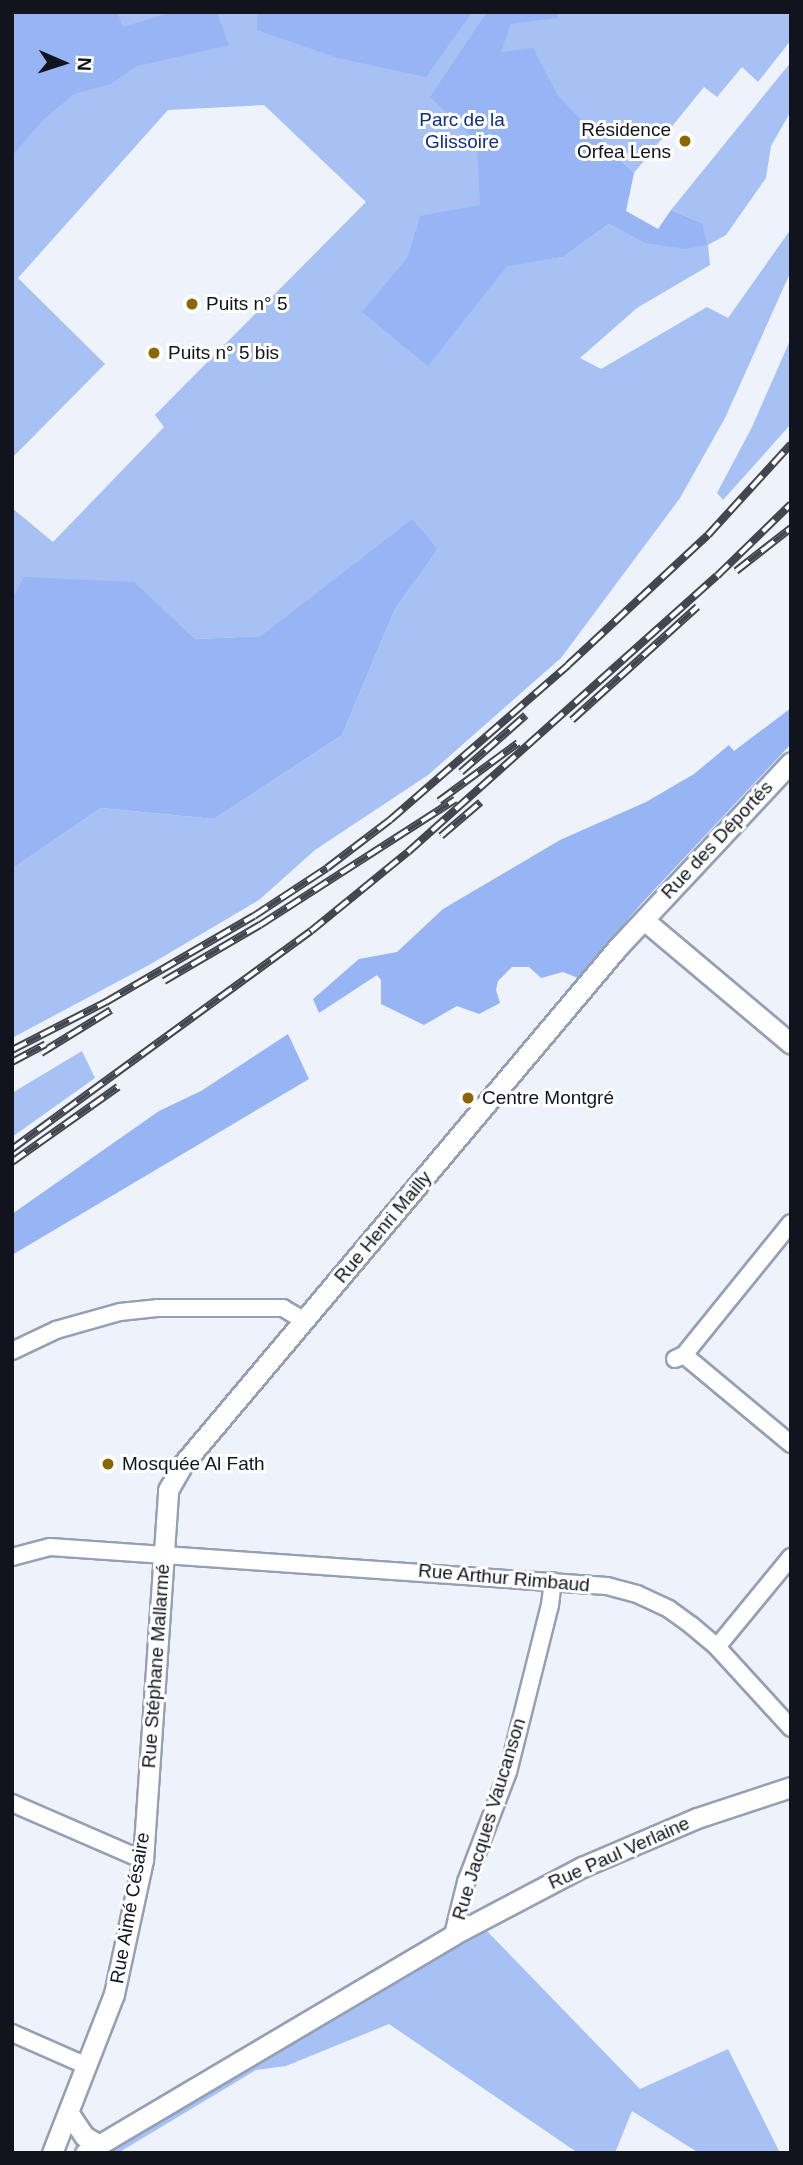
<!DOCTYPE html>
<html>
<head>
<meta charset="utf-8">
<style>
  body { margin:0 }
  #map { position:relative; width:803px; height:2165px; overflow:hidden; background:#edf2fb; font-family:Arial,sans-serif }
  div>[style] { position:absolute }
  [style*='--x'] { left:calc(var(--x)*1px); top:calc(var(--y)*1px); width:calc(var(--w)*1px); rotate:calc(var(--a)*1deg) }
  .green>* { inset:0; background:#a7c1f5 }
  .forest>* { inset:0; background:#97b5f4 }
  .roads { filter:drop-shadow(2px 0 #95a0b5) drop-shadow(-2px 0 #95a0b5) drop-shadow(0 2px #95a0b5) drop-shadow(0 -2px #95a0b5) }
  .minor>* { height:16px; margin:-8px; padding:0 8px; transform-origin:8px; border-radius:8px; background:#fff }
  .tertiary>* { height:19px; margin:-9.5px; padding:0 9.5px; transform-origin:9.5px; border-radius:9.5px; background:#fff }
  .rail>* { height:8px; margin-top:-4px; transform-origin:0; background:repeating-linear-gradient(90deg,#fff 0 16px,#42464e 0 32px); box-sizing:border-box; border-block:2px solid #42464e }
  .dots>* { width:19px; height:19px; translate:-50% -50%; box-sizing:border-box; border:4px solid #fff; border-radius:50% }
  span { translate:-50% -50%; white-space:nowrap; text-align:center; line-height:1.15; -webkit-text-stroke:6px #fff; paint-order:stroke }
  .park-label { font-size:19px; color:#0f2f87 }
  .poi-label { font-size:19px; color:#11141c }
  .right { translate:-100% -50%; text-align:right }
  .left { translate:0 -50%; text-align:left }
  .street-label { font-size:19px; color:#11141c }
  .frame { position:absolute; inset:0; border:14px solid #11141c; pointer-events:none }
  .north { position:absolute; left:28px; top:28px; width:70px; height:70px; -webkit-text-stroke:5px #fff; paint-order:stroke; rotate:93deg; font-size:19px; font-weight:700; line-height:28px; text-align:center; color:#11141c }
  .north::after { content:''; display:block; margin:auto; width:24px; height:32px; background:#11141c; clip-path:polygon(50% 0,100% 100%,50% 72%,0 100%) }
</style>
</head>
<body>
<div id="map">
  <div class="green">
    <div style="clip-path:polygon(12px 12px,791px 12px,791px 40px,758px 82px,742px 67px,717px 97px,704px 87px,634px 173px,605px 142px,508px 265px,563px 257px,609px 224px,646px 243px,702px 223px,671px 210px,791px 62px,791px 111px,771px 146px,766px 178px,726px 235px,708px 245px,710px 265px,637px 308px,580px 358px,601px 369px,707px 307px,728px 318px,791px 229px,791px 271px,725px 418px,680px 498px,561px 658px,428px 775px,315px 850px,259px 900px,149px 965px,12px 1038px,12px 869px,101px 808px,214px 819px,342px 735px,395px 609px,438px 549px,411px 520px,262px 636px,195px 639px,133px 582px,12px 670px,12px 508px,53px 542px,164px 427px,155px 415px,366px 202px,264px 105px,168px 110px,18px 278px,105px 364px,12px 458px)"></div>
    <div style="clip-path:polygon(791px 338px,791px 424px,723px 500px,717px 493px,752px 427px)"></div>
    <div style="clip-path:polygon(82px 1051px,95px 1078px,12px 1137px,12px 1093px)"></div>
    <div style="clip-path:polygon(484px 1928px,640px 2089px,728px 2049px,780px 2153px,699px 2153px,632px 2111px,615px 2153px,578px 2153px,389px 2024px,286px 2066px,256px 2070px,118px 2153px,101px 2153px,381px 1992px)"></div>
  </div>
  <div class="forest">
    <div style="clip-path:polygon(12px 12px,117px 12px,123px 27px,172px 12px,217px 13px,229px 45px,137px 66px,111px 84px,74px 94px,43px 120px,12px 156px)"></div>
    <div style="clip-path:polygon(257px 12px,472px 12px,426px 77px,338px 58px,257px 30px)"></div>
    <div style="clip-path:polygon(487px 12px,557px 12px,557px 18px,511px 24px,501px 52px,533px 48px,558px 96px,634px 173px,626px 211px,658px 229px,671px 210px,702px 223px,707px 245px,685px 249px,645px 243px,609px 224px,563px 257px,507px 266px,428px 366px,362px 312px,408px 257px,420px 216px,480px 205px,477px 142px,430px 97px)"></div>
    <div style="clip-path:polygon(412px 519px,438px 549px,395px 609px,342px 735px,214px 819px,101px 808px,12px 869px,12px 599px,24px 577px,134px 582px,195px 639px,261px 636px)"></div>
    <div style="clip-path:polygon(791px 708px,791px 744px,641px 904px,578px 978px,563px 972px,541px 978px,529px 967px,512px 967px,498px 981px,496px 990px,500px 1003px,479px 1014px,457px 1006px,424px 1025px,381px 1004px,381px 980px,377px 975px,319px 1013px,313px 999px,359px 959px,397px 952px,443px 909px,560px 840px,646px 802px,694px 774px,729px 745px,734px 751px)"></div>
    <div style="clip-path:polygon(288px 1034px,309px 1079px,12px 1255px,12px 1214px,159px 1111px,201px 1091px)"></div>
  </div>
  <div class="roads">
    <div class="minor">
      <div style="--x:12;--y:1351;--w:49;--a:-25.5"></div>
      <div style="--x:56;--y:1330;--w:66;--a:-15.7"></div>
      <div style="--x:120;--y:1312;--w:37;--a:-6"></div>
      <div style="--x:157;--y:1308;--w:126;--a:0"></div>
      <div style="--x:283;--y:1308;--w:26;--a:31"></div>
      <div style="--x:684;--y:1355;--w:139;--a:39.8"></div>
      <div style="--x:675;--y:1359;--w:10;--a:-24"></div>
      <div style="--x:684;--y:1355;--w:170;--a:-51"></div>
      <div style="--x:12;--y:1557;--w:39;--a:-15"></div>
      <div style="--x:50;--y:1547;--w:558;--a:4.01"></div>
      <div style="--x:607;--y:1586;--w:31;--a:15"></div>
      <div style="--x:637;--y:1594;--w:35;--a:25"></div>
      <div style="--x:669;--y:1609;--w:27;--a:36"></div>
      <div style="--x:691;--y:1625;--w:34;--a:40"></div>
      <div style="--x:717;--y:1647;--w:110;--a:47.6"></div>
      <div style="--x:717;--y:1647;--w:117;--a:-50.6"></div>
      <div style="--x:12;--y:1803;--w:143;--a:23.5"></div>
      <div style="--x:453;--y:1935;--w:55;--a:-76.2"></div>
      <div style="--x:466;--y:1882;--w:118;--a:-69.1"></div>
      <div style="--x:508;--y:1772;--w:172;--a:-75.9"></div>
      <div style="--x:550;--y:1605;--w:24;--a:-83"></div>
      <div style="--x:12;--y:2033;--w:82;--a:23.7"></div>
    </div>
    <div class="tertiary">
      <div style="--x:644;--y:920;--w:192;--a:40.1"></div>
      <div style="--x:68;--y:2112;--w:29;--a:56"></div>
      <div style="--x:84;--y:2136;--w:17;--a:31"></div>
      <div style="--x:52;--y:2153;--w:171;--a:-68.7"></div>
      <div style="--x:114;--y:1994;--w:137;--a:-77.8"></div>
      <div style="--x:143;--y:1860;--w:371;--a:-86.1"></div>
      <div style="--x:168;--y:1490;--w:30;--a:-60"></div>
      <div style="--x:183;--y:1464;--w:676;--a:-49.92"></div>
      <div style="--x:618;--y:947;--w:253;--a:-46.9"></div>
      <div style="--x:85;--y:2153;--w:428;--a:-30.6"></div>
      <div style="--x:453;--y:1935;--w:146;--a:-27.8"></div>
      <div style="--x:582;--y:1867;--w:125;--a:-23.1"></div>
      <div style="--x:697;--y:1818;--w:99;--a:-18.3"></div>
    </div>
  </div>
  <div class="rail">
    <div style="--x:736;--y:571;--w:70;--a:-38"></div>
    <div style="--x:572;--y:720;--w:169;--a:-42.1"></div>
    <div style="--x:461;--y:772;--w:86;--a:-41.2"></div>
    <div style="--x:439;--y:801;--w:98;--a:-36.3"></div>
    <div style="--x:441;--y:836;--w:52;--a:-40.4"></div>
    <div style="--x:164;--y:981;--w:111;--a:-30.3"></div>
    <div style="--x:260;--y:925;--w:232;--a:-32.7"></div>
    <div style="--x:12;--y:1050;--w:106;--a:-27.1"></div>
    <div style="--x:106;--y:1002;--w:171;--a:-30.2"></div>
    <div style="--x:254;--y:916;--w:87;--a:-33.3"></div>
    <div style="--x:327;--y:868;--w:79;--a:-37.3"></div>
    <div style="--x:390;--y:820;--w:236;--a:-41"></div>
    <div style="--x:568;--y:665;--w:191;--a:-42.9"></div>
    <div style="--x:708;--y:535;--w:123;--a:-47.6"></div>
    <div style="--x:41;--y:1053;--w:82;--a:-31.6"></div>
    <div style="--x:12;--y:1062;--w:38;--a:-28"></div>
    <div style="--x:12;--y:1149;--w:370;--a:-36.1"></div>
    <div style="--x:311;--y:931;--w:125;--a:-39.2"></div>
    <div style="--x:408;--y:852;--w:414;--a:-41.8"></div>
    <div style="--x:717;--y:576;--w:103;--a:-44.2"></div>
    <div style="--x:12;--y:1162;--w:130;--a:-35.3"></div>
  </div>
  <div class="dots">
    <div style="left:685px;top:141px;background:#8a6604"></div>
    <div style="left:192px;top:304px;background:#8a6604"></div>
    <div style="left:154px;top:353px;background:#8a6604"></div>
    <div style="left:468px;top:1098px;background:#8a6604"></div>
    <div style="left:108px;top:1464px;background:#8a6604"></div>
  </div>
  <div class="park-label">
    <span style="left:462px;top:131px">Parc de la<br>Glissoire</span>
  </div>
  <div class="poi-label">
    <span class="right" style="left:671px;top:141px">Résidence<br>Orfea Lens</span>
    <span class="left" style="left:206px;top:304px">Puits n° 5</span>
    <span class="left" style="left:168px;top:353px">Puits n° 5 bis</span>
    <span class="left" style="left:482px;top:1098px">Centre Montgré</span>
    <span class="left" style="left:122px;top:1464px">Mosquée Al Fath</span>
  </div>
  <div class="street-label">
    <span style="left:717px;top:840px;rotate:-47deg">Rue des Déportés</span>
    <span style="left:383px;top:1227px;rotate:-50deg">Rue Henri Mailly</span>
    <span style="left:504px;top:1578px;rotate:5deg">Rue Arthur Rimbaud</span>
    <span style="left:156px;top:1666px;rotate:-86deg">Rue Stéphane Mallarmé</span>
    <span style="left:489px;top:1819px;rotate:-73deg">Rue Jacques Vaucanson</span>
    <span style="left:619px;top:1853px;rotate:-24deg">Rue Paul Verlaine</span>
    <span style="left:130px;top:1908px;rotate:-80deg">Rue Aimé Césaire</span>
  </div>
  <div class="frame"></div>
  <div class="north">N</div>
</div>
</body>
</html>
